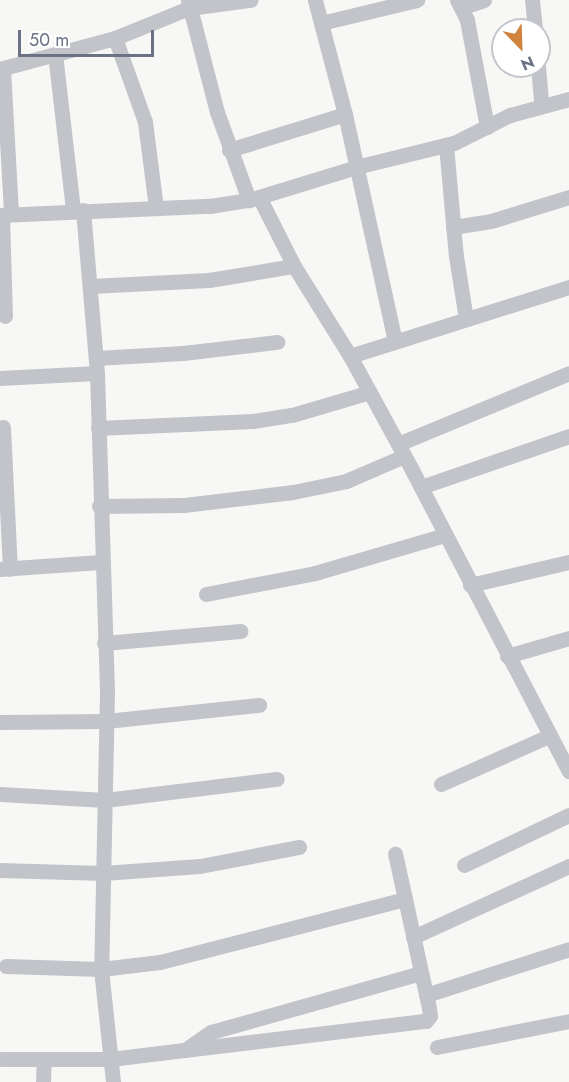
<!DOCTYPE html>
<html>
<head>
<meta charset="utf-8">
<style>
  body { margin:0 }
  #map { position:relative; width:569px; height:1082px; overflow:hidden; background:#f7f8f6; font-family:Jost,sans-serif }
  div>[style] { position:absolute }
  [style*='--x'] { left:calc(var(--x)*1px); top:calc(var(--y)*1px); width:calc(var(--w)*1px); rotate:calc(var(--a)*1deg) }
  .minor>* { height:15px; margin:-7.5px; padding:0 7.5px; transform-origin:7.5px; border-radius:7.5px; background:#c2c4c9 }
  span { translate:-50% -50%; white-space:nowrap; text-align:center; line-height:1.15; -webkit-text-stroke:6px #fff; paint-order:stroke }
  .north { position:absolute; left:491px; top:18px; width:60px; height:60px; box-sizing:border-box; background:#fff; border:2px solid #c3c7cd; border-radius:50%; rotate:157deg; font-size:16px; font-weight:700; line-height:24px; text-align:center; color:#6a7283 }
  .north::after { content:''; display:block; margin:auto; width:21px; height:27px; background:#cf833e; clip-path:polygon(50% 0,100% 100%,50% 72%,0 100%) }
  .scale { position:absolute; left:18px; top:30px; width:136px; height:27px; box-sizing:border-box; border:3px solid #6a7283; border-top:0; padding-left:8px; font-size:18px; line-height:21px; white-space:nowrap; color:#6a7283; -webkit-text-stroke:4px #fff; paint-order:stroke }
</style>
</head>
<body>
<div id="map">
  <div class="minor">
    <div style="--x:188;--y:0;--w:116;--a:75.5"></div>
    <div style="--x:217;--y:112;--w:94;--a:70"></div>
    <div style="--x:315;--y:0;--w:118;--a:75.3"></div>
    <div style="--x:345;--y:114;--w:233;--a:77.6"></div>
    <div style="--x:457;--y:0;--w:22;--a:63"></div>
    <div style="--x:467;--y:20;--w:109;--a:79.4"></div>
    <div style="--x:532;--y:0;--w:30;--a:84"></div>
    <div style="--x:463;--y:7;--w:22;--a:-18"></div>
    <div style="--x:321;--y:23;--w:99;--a:-13.5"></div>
    <div style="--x:115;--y:38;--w:89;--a:70.3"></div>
    <div style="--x:145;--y:122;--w:87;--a:82.7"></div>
    <div style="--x:55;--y:54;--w:157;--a:83.4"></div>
    <div style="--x:538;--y:66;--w:38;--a:85"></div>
    <div style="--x:0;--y:69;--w:119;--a:-15.1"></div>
    <div style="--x:115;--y:38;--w:80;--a:-22.1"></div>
    <div style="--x:189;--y:8;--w:62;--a:-7.5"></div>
    <div style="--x:3;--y:69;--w:145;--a:86.8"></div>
    <div style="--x:446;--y:145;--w:111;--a:84.9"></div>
    <div style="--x:456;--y:256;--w:64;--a:81"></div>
    <div style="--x:229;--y:150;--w:121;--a:-17.2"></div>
    <div style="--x:259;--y:197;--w:77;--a:63.1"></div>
    <div style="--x:294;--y:266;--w:106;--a:58.1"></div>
    <div style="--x:350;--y:356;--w:128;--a:61.4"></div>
    <div style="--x:411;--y:468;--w:342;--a:62.5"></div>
    <div style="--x:83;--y:210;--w:164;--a:85.1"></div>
    <div style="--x:97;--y:373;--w:320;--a:88.2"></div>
    <div style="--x:107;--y:693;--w:276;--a:91.2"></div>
    <div style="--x:101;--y:969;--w:114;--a:83.9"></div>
    <div style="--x:0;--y:215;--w:210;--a:-2.5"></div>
    <div style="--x:210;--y:206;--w:39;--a:-9"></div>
    <div style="--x:249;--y:200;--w:112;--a:-17.1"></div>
    <div style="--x:356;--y:167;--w:101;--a:-13.8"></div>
    <div style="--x:454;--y:143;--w:63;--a:-26.6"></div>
    <div style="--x:510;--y:115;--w:61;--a:-15.2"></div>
    <div style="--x:2;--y:215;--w:101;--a:88.3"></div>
    <div style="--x:453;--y:227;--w:38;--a:-9"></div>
    <div style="--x:491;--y:221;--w:82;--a:-17.1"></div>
    <div style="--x:91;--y:286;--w:118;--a:-2.9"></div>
    <div style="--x:209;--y:280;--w:86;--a:-9.4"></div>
    <div style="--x:350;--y:356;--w:230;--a:-17.5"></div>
    <div style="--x:96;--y:358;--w:87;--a:-3.3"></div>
    <div style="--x:183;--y:353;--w:95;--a:-6.7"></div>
    <div style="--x:0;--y:378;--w:97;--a:-3"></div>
    <div style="--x:3;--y:427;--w:142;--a:87.2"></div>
    <div style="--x:98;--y:428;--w:155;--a:-2.6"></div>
    <div style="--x:253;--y:421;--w:39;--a:-9"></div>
    <div style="--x:292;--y:415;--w:81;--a:-16.4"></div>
    <div style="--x:398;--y:444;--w:185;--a:-22.5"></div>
    <div style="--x:421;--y:487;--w:157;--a:-19"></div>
    <div style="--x:99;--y:506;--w:85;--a:-0.7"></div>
    <div style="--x:184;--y:505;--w:110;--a:-6.8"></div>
    <div style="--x:293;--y:492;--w:54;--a:-11.7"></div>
    <div style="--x:346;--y:481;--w:63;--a:-23.3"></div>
    <div style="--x:0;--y:569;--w:100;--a:-4"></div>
    <div style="--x:470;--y:585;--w:102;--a:-13.1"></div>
    <div style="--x:206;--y:594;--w:111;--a:-10.9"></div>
    <div style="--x:315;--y:573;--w:135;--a:-16.3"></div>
    <div style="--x:104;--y:643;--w:137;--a:-5"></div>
    <div style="--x:507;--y:656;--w:65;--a:-16.2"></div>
    <div style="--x:0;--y:722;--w:106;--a:-0.5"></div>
    <div style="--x:106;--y:721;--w:154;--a:-6"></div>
    <div style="--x:441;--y:784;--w:118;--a:-24"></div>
    <div style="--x:0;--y:794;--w:105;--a:3.3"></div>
    <div style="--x:105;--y:800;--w:173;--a:-7"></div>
    <div style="--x:464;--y:865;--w:116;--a:-25.5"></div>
    <div style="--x:0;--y:870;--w:103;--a:1.7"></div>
    <div style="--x:103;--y:873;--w:97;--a:-4.1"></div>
    <div style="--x:200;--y:866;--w:101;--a:-10.9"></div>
    <div style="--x:413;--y:937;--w:171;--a:-24.5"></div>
    <div style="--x:6;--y:966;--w:95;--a:1.8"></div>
    <div style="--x:101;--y:969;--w:59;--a:-6.8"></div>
    <div style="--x:160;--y:962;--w:253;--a:-14.4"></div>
    <div style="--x:426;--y:995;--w:150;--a:-17.8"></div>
    <div style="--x:437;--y:1047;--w:135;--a:-11.1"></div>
    <div style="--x:185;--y:1050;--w:32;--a:-35"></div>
    <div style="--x:211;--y:1032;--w:218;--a:-15.7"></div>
    <div style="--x:1;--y:1059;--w:109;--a:0"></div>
    <div style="--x:110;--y:1059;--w:318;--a:-6.9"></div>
    <div style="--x:426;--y:1021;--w:6;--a:-51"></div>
    <div style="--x:430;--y:1016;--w:8;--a:-97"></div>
    <div style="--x:429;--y:1008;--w:158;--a:-102.4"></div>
    <div style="--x:43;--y:1082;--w:23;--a:-88"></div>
  </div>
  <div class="north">N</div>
  <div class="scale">50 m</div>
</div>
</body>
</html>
